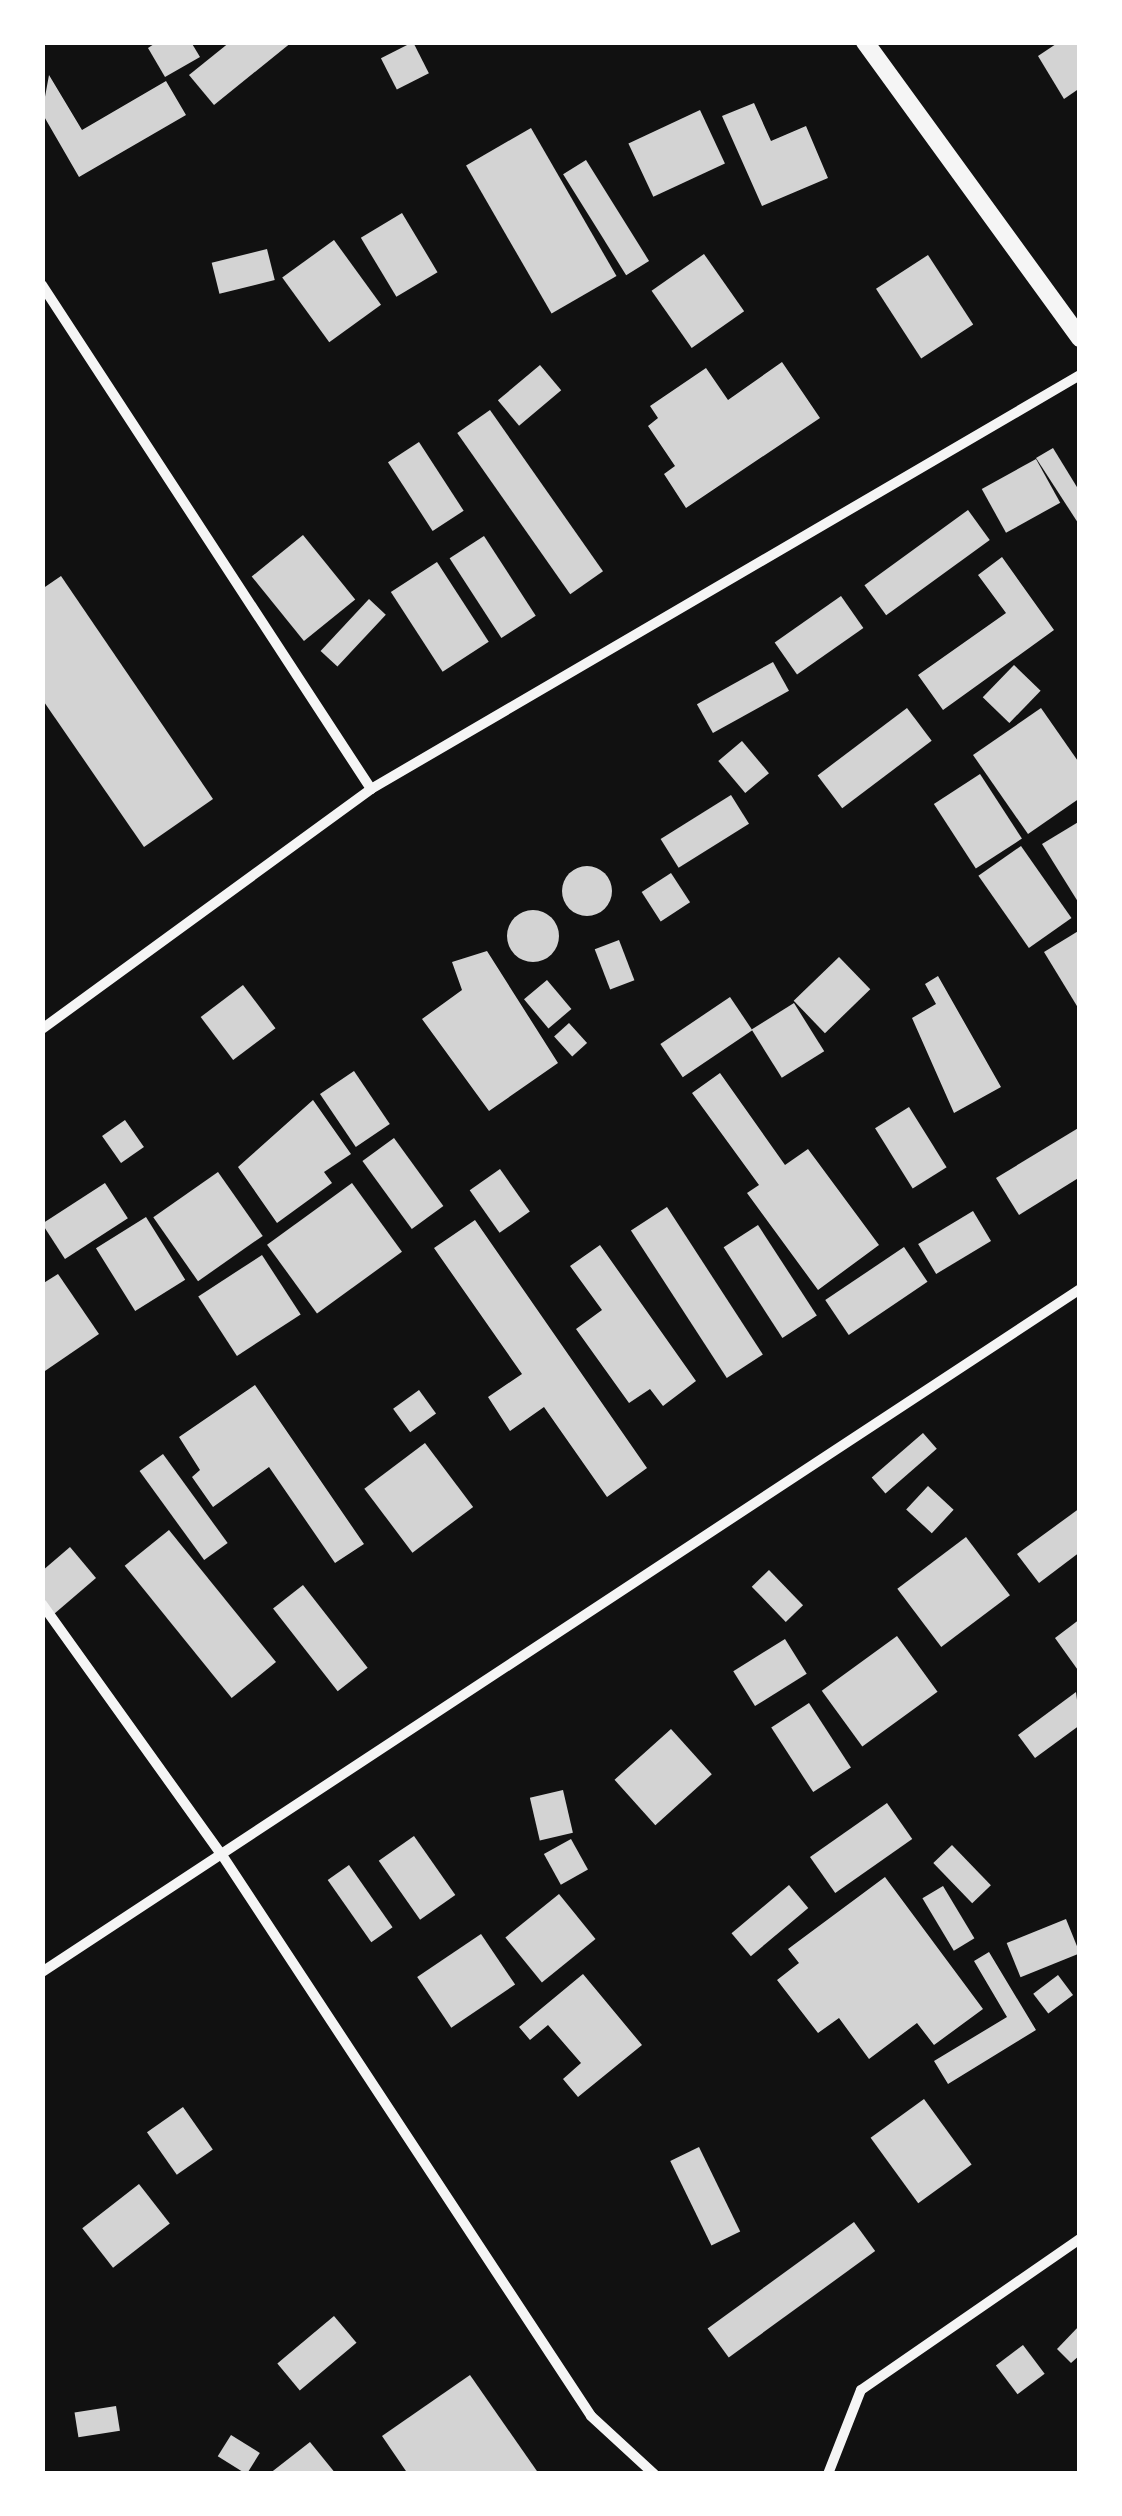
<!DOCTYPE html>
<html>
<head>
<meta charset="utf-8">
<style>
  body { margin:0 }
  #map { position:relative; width:1122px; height:2516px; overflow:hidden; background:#111; font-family:Rubik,sans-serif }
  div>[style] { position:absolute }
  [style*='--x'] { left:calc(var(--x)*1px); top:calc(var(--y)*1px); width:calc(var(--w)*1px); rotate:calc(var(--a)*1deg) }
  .building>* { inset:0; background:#d3d3d3; transform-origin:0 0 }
  .round { border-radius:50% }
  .minor>* { height:10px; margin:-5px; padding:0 5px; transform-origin:5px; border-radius:5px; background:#f5f5f5 }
  .tertiary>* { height:18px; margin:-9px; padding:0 9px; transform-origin:9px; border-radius:9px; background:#f5f5f5 }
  span { translate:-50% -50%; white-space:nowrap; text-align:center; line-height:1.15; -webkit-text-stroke:9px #fff; paint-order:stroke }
  .frame { position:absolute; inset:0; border:45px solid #fff; pointer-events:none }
</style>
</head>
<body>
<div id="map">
  <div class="building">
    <div style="clip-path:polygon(157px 42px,191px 42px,200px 57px,165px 77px,148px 48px)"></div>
    <div style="clip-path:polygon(230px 42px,292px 42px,214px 105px,189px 75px)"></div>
    <div style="left:413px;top:42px;width:35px;height:36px;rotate:63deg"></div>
    <div style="clip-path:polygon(1059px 42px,1080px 42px,1080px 88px,1064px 99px,1038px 56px)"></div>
    <div style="clip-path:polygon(49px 75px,82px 130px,166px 81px,186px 115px,79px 177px,42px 113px)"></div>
    <div style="clip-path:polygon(754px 103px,771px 141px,806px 126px,828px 178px,762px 206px,722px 116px)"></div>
    <div style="left:700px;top:110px;width:59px;height:79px;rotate:65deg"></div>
    <div style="left:531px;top:128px;width:171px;height:75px;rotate:60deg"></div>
    <div style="left:586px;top:160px;width:119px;height:27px;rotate:58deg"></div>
    <div style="left:402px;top:213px;width:69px;height:48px;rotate:59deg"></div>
    <div style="left:334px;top:240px;width:80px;height:64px;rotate:54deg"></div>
    <div style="left:267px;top:249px;width:32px;height:57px;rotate:76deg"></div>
    <div style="left:704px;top:254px;width:70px;height:64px;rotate:55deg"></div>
    <div style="left:928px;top:255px;width:83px;height:62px;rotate:57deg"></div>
    <div style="clip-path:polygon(782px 362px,820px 418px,686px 508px,664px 474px,675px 466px,648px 426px,658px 418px,650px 406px,706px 368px,728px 400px)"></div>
    <div style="left:540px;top:365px;width:33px;height:55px;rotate:50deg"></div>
    <div style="left:490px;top:410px;width:197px;height:40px;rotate:55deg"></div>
    <div style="left:419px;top:442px;width:82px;height:37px;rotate:57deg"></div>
    <div style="clip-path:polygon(1053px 448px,1080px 492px,1080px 526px,1036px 458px)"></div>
    <div style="left:1036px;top:459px;width:50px;height:62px;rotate:61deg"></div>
    <div style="left:968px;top:510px;width:37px;height:128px;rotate:54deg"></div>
    <div style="left:303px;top:535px;width:83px;height:66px;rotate:51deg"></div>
    <div style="left:484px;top:536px;width:95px;height:41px;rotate:57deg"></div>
    <div style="clip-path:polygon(1002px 557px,1054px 630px,943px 710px,918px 675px,1006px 613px,978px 575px)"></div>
    <div style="left:437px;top:562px;width:95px;height:55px;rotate:57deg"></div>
    <div style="clip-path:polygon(61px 576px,213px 799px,144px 847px,42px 699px,42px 589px)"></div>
    <div style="left:841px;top:596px;width:39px;height:81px;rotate:55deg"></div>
    <div style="left:369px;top:599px;width:23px;height:71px;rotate:43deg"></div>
    <div style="left:773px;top:662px;width:33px;height:87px;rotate:61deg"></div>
    <div style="left:1014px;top:665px;width:37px;height:45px;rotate:44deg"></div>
    <div style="left:907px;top:708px;width:41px;height:112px;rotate:53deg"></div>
    <div style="clip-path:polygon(1041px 708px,1080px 764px,1080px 798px,1028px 834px,973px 755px)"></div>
    <div style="left:742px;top:741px;width:42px;height:31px;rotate:50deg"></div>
    <div style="left:980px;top:774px;width:77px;height:55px;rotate:57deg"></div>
    <div style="left:731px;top:795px;width:34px;height:83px;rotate:58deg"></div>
    <div style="clip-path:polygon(1080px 821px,1080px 905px,1042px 844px)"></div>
    <div style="left:1021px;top:846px;width:88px;height:52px;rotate:55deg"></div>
    <div class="round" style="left:562px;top:866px;width:50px;height:50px"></div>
    <div style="left:671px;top:873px;width:35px;height:35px;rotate:57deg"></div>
    <div class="round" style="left:507px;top:910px;width:52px;height:52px"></div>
    <div style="clip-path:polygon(1080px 930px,1080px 1011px,1044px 952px)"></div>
    <div style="left:619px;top:940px;width:43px;height:26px;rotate:69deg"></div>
    <div style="clip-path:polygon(487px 951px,558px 1063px,489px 1111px,422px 1019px,462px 990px,452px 962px)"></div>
    <div style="left:839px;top:957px;width:45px;height:63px;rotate:46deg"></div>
    <div style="clip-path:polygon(938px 976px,1001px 1087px,954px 1113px,912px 1018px,936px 1004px,925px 984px)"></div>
    <div style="left:547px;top:980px;width:38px;height:30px;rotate:50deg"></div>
    <div style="left:243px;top:985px;width:54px;height:53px;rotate:53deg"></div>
    <div style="left:730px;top:997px;width:40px;height:84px;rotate:56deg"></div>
    <div style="left:794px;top:1003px;width:57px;height:50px;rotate:58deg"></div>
    <div style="left:569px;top:1023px;width:27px;height:20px;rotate:48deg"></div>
    <div style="left:354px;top:1071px;width:64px;height:41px;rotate:56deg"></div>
    <div style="clip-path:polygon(720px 1073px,785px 1165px,808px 1149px,879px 1245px,818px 1290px,747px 1193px,759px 1185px,692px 1093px)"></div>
    <div style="clip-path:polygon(313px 1100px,351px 1154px,324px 1172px,332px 1183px,277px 1223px,238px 1167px)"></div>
    <div style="left:909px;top:1107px;width:71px;height:40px;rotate:58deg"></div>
    <div style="left:125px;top:1120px;width:33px;height:28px;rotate:55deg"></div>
    <div style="clip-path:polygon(1080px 1127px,1080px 1177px,1019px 1215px,996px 1178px)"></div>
    <div style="left:394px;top:1138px;width:84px;height:39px;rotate:54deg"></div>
    <div style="left:500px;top:1169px;width:52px;height:37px;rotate:55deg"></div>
    <div style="left:218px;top:1172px;width:78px;height:79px;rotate:55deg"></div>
    <div style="left:105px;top:1183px;width:42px;height:75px;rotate:57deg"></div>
    <div style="left:352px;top:1183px;width:85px;height:105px;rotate:54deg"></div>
    <div style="left:667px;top:1207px;width:176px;height:43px;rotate:57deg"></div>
    <div style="left:973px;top:1211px;width:35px;height:64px;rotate:59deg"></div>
    <div style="left:146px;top:1217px;width:74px;height:59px;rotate:58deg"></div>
    <div style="clip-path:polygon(475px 1220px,647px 1468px,607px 1497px,544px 1407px,510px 1431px,488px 1397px,522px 1374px,434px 1248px)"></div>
    <div style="left:758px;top:1225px;width:108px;height:41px;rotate:57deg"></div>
    <div style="clip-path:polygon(600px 1245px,696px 1381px,663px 1406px,650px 1389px,629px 1403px,576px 1329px,602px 1310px,570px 1266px)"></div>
    <div style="left:904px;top:1247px;width:42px;height:95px;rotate:56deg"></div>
    <div style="left:262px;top:1255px;width:71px;height:76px;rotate:57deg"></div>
    <div style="clip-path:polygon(58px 1274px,99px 1334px,42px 1373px,42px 1284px)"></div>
    <div style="clip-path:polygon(255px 1385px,364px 1544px,335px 1563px,269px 1467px,213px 1507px,192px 1477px,200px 1470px,179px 1437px)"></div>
    <div style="left:419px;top:1390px;width:29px;height:32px;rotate:54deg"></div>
    <div style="left:923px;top:1433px;width:21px;height:68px;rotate:49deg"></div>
    <div style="left:425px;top:1443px;width:80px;height:76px;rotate:53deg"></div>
    <div style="left:163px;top:1454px;width:110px;height:29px;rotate:54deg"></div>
    <div style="left:928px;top:1486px;width:35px;height:32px;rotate:43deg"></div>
    <div style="clip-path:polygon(1080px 1508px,1080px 1552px,1039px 1583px,1017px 1554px)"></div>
    <div style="left:169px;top:1530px;width:170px;height:57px;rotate:51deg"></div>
    <div style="left:966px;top:1537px;width:73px;height:86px;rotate:53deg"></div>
    <div style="clip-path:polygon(70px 1547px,96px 1578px,54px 1614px,42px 1600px,42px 1571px)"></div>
    <div style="left:769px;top:1570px;width:49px;height:24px;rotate:46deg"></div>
    <div style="left:303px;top:1585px;width:105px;height:38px;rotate:52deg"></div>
    <div style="clip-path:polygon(1080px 1619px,1080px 1673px,1055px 1638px)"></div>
    <div style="left:897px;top:1636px;width:69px;height:93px;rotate:54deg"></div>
    <div style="left:785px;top:1639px;width:41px;height:61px;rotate:58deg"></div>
    <div style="clip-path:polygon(1076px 1692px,1080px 1725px,1035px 1758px,1018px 1735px)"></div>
    <div style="left:809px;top:1703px;width:77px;height:45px;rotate:57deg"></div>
    <div style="left:671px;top:1729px;width:61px;height:76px;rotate:48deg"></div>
    <div style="left:563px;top:1790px;width:44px;height:34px;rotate:77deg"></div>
    <div style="left:887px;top:1803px;width:44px;height:94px;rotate:55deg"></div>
    <div style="left:414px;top:1836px;width:72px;height:43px;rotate:55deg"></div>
    <div style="left:571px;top:1839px;width:35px;height:31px;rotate:61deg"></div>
    <div style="left:952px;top:1845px;width:56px;height:26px;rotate:46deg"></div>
    <div style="left:349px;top:1865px;width:76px;height:26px;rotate:55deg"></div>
    <div style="clip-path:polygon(885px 1877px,983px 2009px,934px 2045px,917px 2023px,869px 2059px,839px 2018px,818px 2033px,777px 1980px,799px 1963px,788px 1949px)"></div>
    <div style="left:789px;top:1885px;width:30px;height:75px;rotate:50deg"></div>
    <div style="left:943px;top:1886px;width:61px;height:24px;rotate:59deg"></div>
    <div style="left:559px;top:1894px;width:58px;height:69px;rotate:51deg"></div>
    <div style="left:1066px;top:1919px;width:37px;height:64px;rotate:68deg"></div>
    <div style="left:481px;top:1934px;width:61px;height:77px;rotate:56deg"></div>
    <div style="clip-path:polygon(989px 1952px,1036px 2030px,948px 2084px,934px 2061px,1007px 2017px,974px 1961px)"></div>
    <div style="clip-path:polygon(583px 1974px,642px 2045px,578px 2097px,563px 2079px,581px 2063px,548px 2025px,530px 2040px,519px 2027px)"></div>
    <div style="left:1058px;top:1975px;width:25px;height:31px;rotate:53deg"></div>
    <div style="left:924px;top:2099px;width:81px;height:66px;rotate:54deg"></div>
    <div style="left:183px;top:2107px;width:52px;height:44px;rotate:55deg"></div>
    <div style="left:699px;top:2147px;width:94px;height:32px;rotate:64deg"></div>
    <div style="left:139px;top:2184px;width:50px;height:72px;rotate:52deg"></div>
    <div style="left:854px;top:2222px;width:36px;height:181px;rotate:54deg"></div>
    <div style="left:334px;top:2316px;width:35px;height:74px;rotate:50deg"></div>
    <div style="clip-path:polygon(1080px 2325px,1080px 2355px,1071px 2363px,1057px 2349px)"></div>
    <div style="left:1023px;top:2345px;width:36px;height:34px;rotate:53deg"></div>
    <div style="clip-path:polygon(470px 2375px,539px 2474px,408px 2474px,382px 2436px)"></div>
    <div style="left:116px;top:2406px;width:25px;height:42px;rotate:81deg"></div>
    <div style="left:231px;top:2435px;width:34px;height:25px;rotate:32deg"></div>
    <div style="clip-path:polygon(310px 2442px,336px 2474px,269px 2474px)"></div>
  </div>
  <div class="minor">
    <div style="--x:42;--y:285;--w:602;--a:56.86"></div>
    <div style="--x:42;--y:1029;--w:407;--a:-36.1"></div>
    <div style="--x:371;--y:789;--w:821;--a:-30.28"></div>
    <div style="--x:42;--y:1604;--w:309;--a:54.4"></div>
    <div style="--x:222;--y:1855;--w:671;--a:56.66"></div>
    <div style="--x:591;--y:2416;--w:86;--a:42.6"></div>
    <div style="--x:42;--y:1972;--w:1243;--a:-33.34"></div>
    <div style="--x:828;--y:2474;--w:90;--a:-68.6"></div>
    <div style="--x:861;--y:2390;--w:266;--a:-34.6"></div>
  </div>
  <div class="tertiary">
    <div style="--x:865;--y:42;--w:366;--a:54"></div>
  </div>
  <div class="frame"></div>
</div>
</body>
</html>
